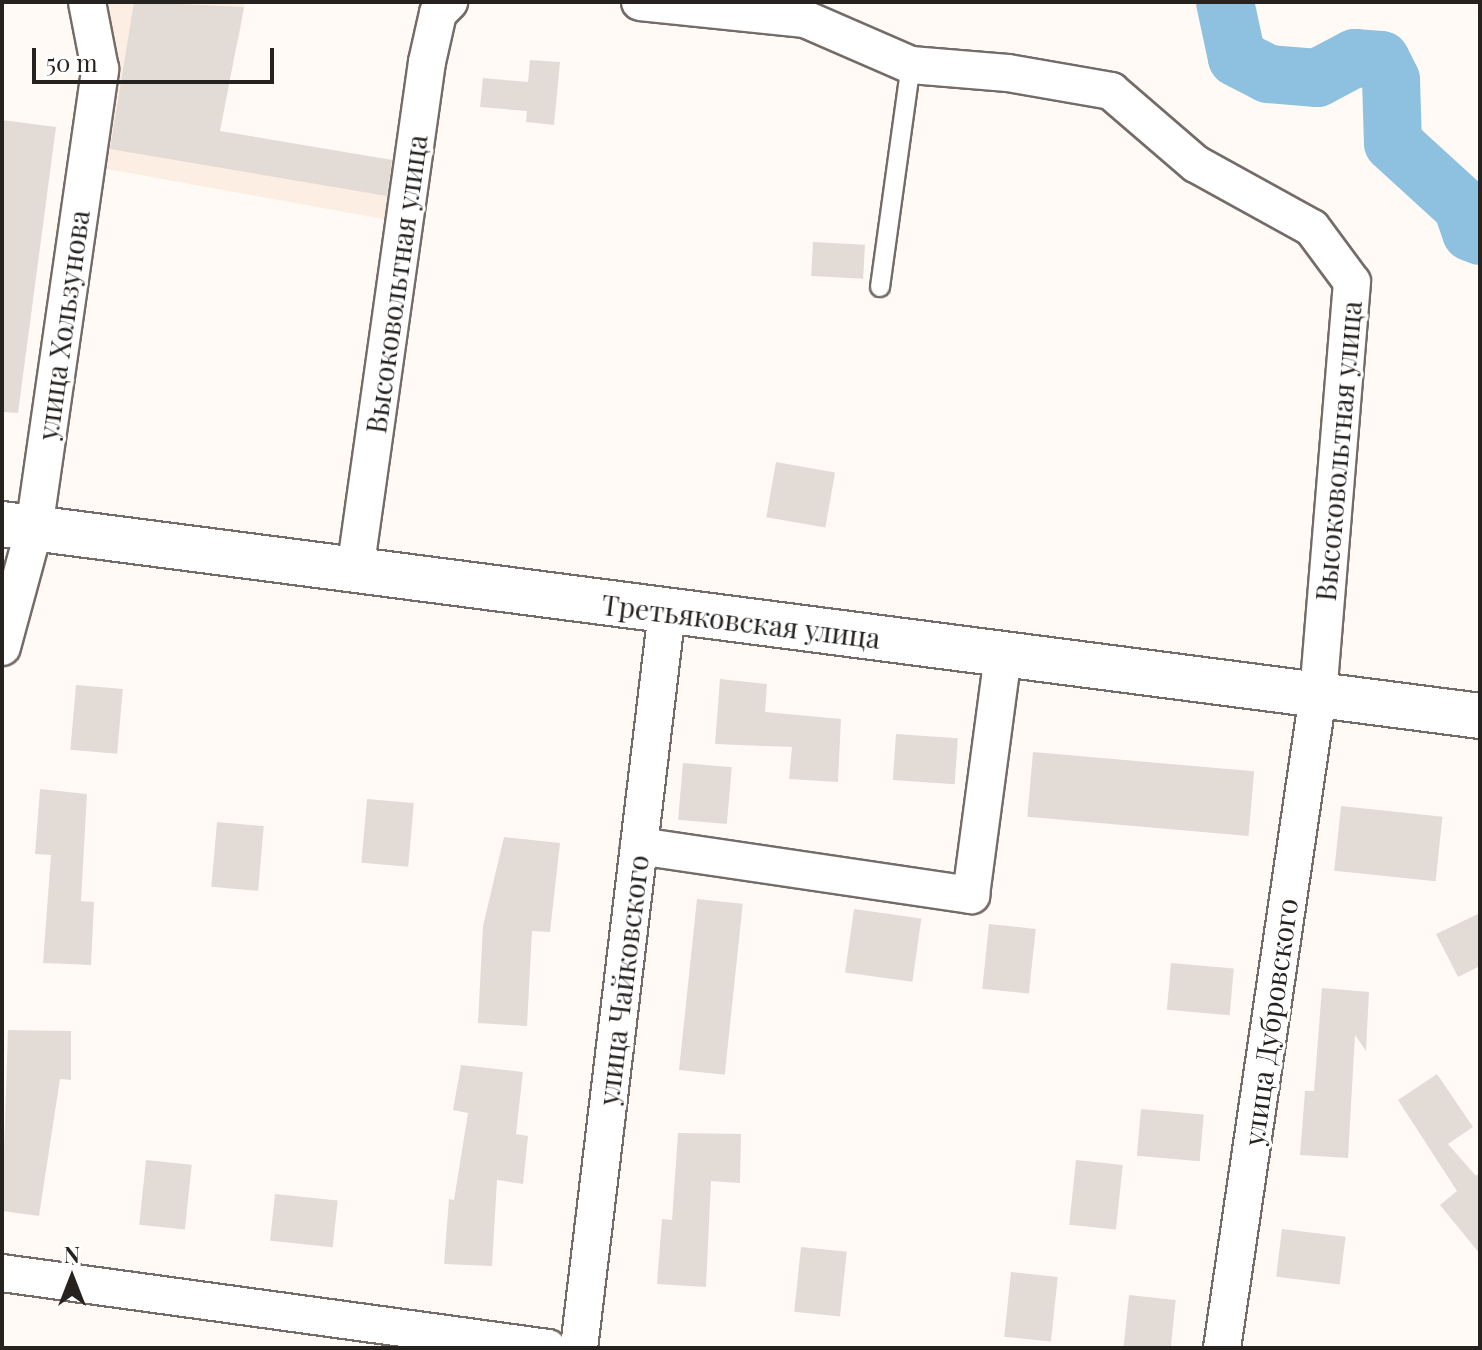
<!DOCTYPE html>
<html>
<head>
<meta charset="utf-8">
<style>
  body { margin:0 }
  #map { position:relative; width:1482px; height:1350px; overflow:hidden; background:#fffaf6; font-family:"Playfair Display",serif }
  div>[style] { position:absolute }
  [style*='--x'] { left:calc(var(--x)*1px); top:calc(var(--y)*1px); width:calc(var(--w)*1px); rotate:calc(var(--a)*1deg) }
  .built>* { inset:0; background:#fdeee4 }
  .river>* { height:58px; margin:-29px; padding:0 29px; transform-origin:29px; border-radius:29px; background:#8ec1e0 }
  .building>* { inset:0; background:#e3dbd6; transform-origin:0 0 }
  .roads { filter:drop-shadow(2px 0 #746c68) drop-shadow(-2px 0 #746c68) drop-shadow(0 2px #746c68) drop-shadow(0 -2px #746c68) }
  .lane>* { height:18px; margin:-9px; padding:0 9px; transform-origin:9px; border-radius:9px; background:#fff }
  .street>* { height:36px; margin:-18px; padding:0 18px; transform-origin:18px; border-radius:18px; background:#fff }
  .secondary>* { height:44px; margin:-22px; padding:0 22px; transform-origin:22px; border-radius:22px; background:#fff }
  span { translate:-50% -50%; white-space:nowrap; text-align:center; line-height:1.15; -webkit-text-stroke:6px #fff; paint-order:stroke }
  .street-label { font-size:28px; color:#252220 }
  .frame { position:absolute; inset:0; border:4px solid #252220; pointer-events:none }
  .north { position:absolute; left:32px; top:1238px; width:80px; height:80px; -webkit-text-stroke:6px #fff; paint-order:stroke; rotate:0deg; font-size:22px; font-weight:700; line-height:32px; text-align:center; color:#252220 }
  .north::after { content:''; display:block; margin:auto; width:28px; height:36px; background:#252220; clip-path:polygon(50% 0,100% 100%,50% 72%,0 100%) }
  .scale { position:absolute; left:32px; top:48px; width:242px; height:36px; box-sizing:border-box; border:4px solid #252220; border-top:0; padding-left:10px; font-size:24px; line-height:28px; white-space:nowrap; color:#252220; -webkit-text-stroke:6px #fff; paint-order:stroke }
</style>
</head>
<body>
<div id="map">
  <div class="built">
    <div style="clip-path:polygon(96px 2px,245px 2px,239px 39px,206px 129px,398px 161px,406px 223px,96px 167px)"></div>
  </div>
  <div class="river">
    <div style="--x:1225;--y:2;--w:57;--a:77.9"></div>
    <div style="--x:1237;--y:58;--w:35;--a:27"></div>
    <div style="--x:1268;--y:74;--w:49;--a:4.7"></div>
    <div style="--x:1317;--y:78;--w:43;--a:-27.8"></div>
    <div style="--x:1355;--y:58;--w:26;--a:4"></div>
    <div style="--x:1381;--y:60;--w:22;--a:63"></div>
    <div style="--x:1391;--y:80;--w:63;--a:88.2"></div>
    <div style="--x:1393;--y:143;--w:93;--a:42.4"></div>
    <div style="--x:1462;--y:206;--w:28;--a:71"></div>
    <div style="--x:1471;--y:232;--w:10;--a:24"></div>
  </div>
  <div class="building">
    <div style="clip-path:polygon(134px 2px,244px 7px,220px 131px,392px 160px,387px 196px,110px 149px)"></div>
    <div style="clip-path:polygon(530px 60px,560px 62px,554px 125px,526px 122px,527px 111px,480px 107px,483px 78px,528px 82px)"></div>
    <div style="clip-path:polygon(2px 120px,56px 127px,18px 413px,2px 412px)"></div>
    <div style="left:813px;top:242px;width:52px;height:34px;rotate:3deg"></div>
    <div style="left:776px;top:462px;width:60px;height:56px;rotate:10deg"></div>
    <div style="clip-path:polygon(720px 679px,767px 684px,765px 712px,841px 719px,838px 782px,789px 779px,792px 747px,715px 744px)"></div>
    <div style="left:76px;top:685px;width:47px;height:65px;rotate:5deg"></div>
    <div style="left:896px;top:734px;width:62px;height:46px;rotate:4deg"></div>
    <div style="left:1033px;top:752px;width:222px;height:65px;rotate:5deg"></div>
    <div style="left:683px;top:763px;width:49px;height:57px;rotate:5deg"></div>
    <div style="clip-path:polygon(40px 789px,87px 794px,81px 901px,94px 902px,91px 965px,43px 963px,51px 855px,35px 854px)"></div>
    <div style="left:367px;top:799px;width:47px;height:64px;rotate:5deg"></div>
    <div style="left:1341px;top:806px;width:102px;height:65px;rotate:6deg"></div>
    <div style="left:217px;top:822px;width:47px;height:65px;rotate:5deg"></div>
    <div style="clip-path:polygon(504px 837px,560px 843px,550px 932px,532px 931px,527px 1026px,478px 1023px,483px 926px)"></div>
    <div style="left:697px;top:899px;width:46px;height:172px;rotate:6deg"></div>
    <div style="left:854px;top:909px;width:68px;height:64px;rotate:8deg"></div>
    <div style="clip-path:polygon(1480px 913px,1480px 966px,1458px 977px,1436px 934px)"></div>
    <div style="left:989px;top:924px;width:47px;height:65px;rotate:6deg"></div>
    <div style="left:1171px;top:963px;width:63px;height:47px;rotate:5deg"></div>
    <div style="clip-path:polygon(1322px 988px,1369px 992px,1366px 1051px,1355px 1035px,1348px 1158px,1300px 1155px,1305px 1091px,1314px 1091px)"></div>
    <div style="clip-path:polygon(8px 1030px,71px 1031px,71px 1080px,60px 1079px,39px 1216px,2px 1211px)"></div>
    <div style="clip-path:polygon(461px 1065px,523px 1072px,516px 1134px,528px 1136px,523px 1184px,497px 1180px,492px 1266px,444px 1264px,449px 1199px,454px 1200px,468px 1113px,453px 1110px)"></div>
    <div style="clip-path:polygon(1437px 1074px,1473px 1127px,1448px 1144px,1476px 1176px,1480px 1172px,1480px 1254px,1440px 1205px,1457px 1191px,1398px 1100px)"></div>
    <div style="left:1141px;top:1109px;width:63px;height:47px;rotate:5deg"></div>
    <div style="clip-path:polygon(678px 1133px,741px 1134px,740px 1183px,711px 1181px,706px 1287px,657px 1284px,662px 1219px,672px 1220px)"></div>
    <div style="left:146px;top:1160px;width:46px;height:65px;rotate:6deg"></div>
    <div style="left:1076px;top:1160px;width:47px;height:65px;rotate:6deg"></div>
    <div style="left:275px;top:1194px;width:63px;height:47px;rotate:6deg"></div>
    <div style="left:1282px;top:1229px;width:64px;height:48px;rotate:7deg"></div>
    <div style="left:801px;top:1247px;width:46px;height:65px;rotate:6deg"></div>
    <div style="left:1011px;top:1272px;width:47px;height:65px;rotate:6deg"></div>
    <div style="left:1129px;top:1295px;width:47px;height:53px;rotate:6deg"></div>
  </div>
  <div class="roads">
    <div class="lane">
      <div style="--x:880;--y:287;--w:224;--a:-82.1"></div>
    </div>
    <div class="street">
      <div style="--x:640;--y:2;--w:166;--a:5.9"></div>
      <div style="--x:805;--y:19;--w:116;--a:23.5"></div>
      <div style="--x:911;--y:65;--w:97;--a:4.7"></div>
      <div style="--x:1008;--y:73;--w:105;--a:9.9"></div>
      <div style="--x:1111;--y:91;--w:112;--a:40.7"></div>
      <div style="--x:1196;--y:164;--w:132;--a:28.9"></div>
      <div style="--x:1312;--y:228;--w:67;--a:53.5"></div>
      <div style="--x:1352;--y:282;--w:414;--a:94.7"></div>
      <div style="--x:1318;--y:695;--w:660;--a:98.36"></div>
      <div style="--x:355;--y:571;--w:514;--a:-81.95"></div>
      <div style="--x:427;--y:62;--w:50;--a:-77.3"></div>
      <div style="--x:438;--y:13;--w:16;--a:-45"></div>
      <div style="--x:2;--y:647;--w:122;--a:-74.8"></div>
      <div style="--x:34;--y:529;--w:465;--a:-81.8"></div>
      <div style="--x:100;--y:69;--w:68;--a:-101"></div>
      <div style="--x:639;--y:846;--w:336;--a:8.4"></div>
      <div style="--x:971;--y:895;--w:243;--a:-82.4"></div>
      <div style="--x:2;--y:1273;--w:551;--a:7.82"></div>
      <div style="--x:579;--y:1348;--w:742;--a:-83.19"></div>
    </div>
    <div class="secondary">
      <div style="--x:2;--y:524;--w:1490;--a:7.4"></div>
    </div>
  </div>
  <div class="street-label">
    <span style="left:396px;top:284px;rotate:-82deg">Высоковольтная улица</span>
    <span style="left:63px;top:325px;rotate:-82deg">улица Хользунова</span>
    <span style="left:1338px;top:451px;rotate:-85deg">Высоковольтная улица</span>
    <span style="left:741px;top:621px;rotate:7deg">Третьяковская улица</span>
    <span style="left:623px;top:980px;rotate:-83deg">улица Чайковского</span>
    <span style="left:1270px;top:1022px;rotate:-82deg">улица Дубровского</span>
  </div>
  <div class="frame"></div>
  <div class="north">N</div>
  <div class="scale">50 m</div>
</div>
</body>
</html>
